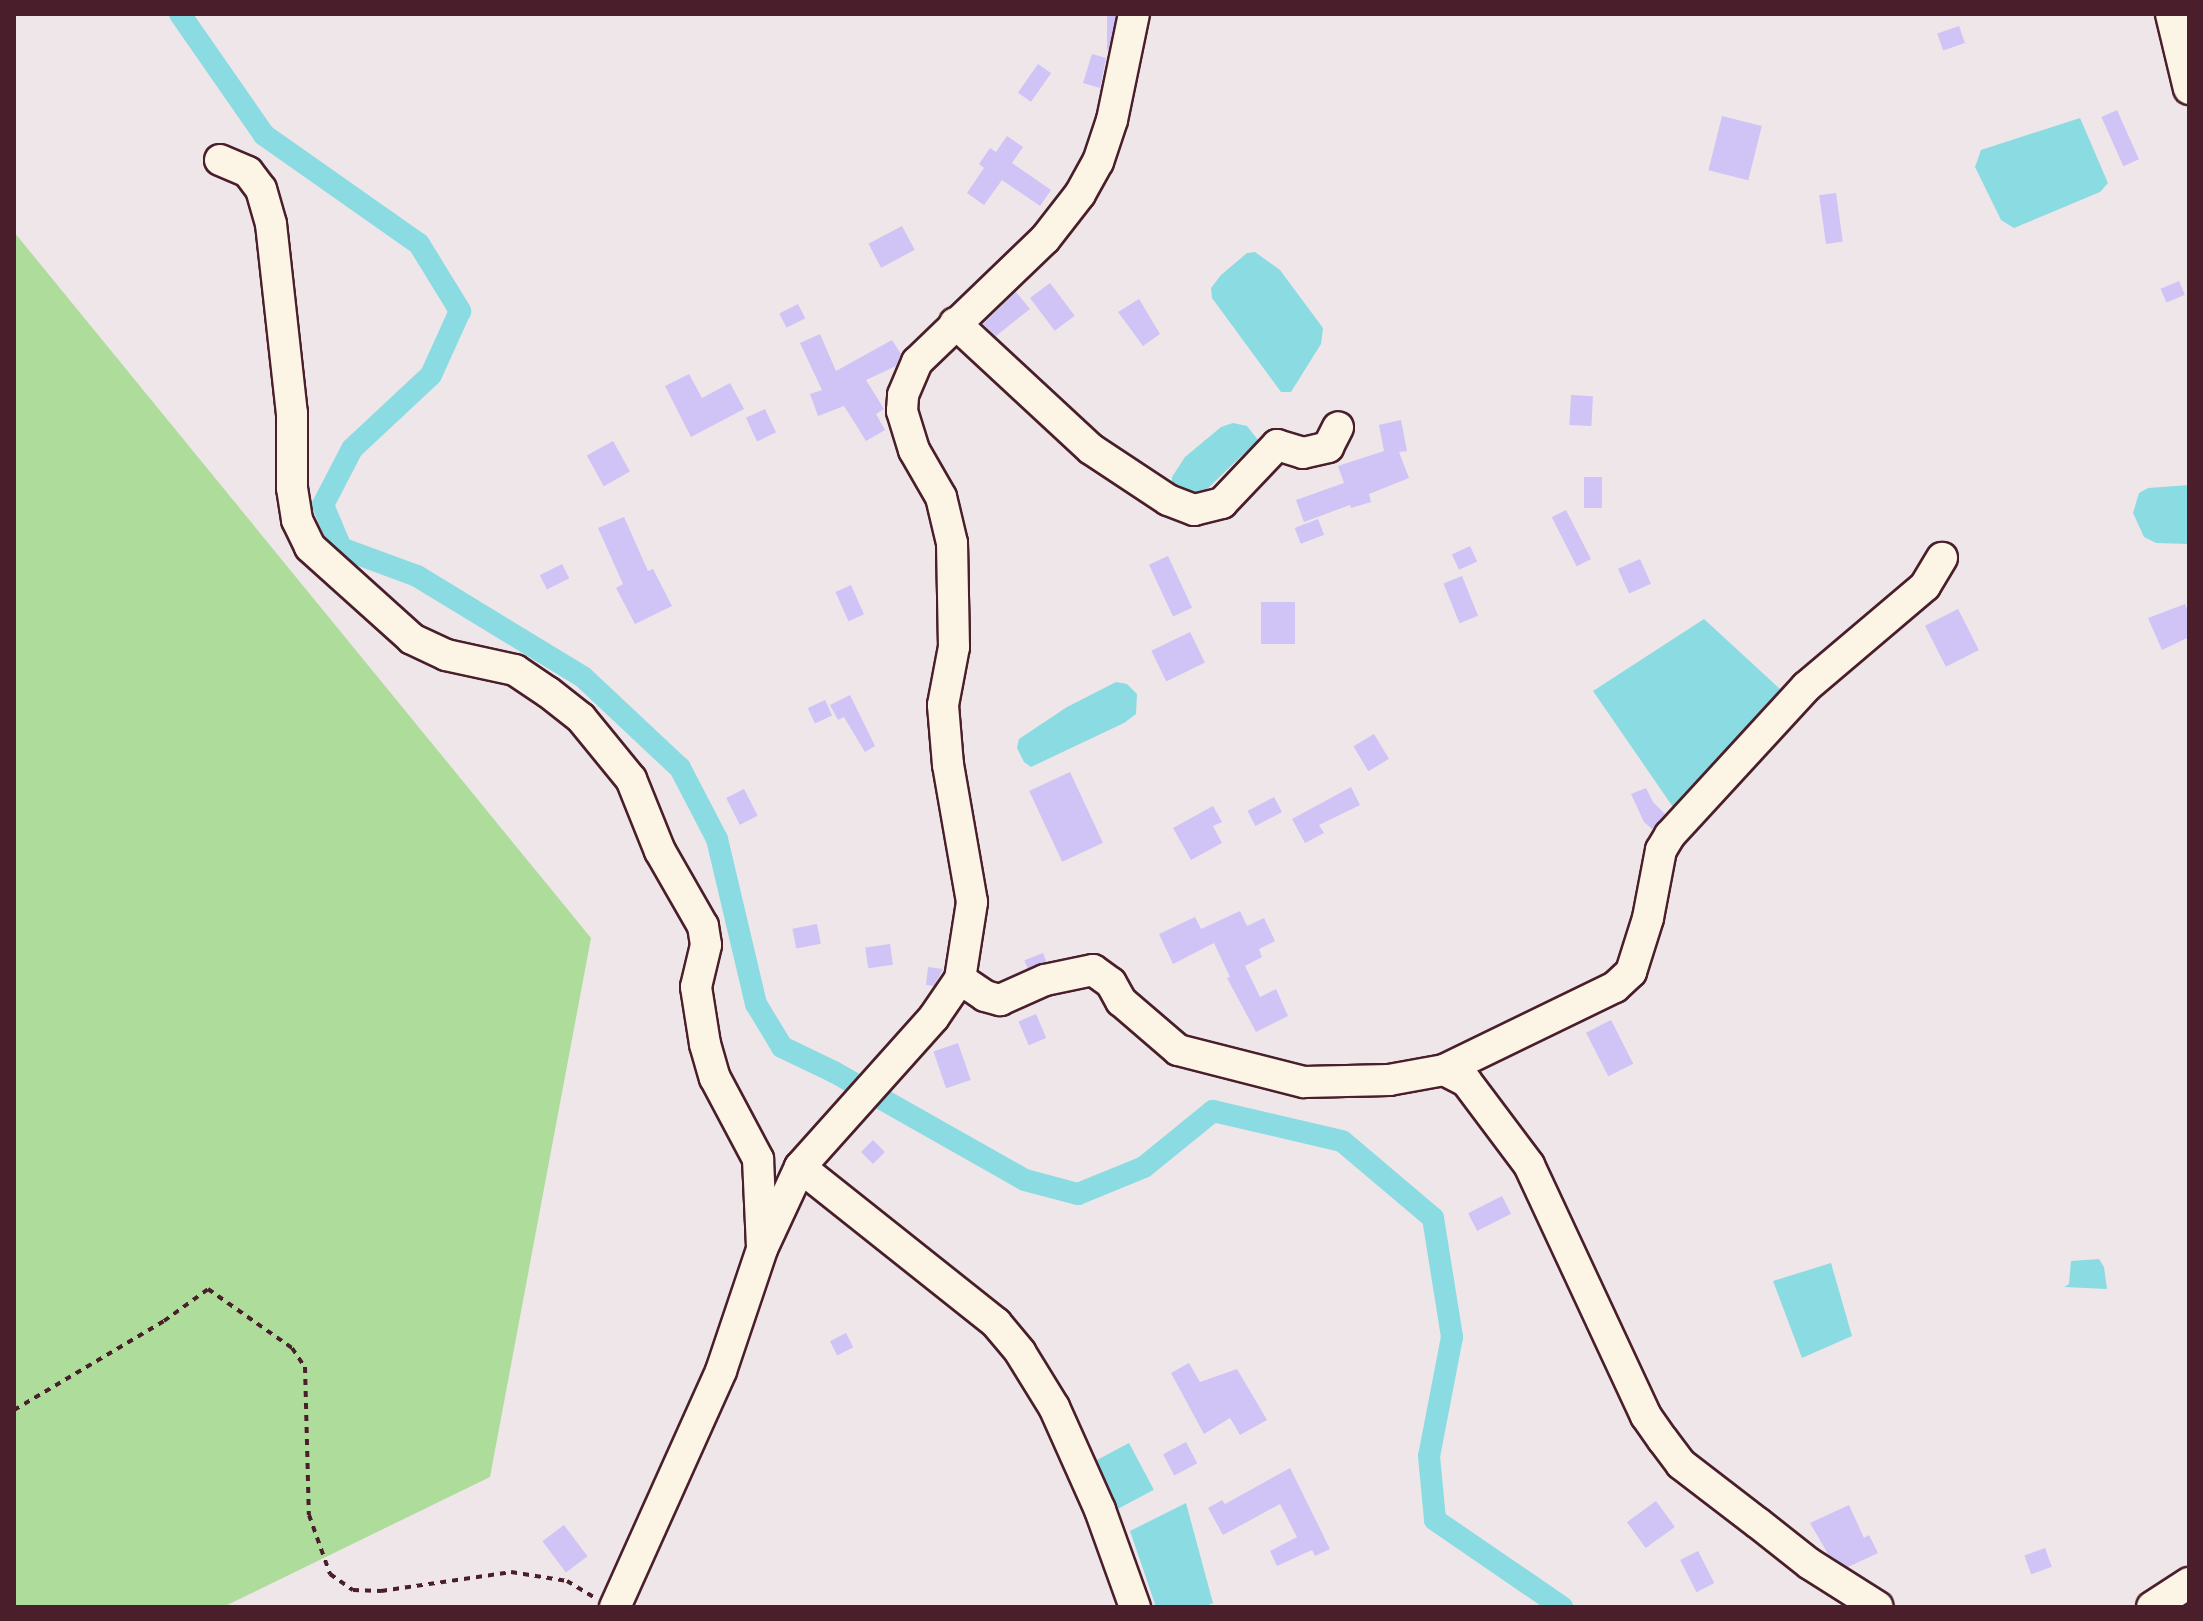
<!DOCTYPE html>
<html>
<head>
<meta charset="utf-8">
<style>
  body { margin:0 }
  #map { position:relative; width:2203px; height:1621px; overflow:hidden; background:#efe6ea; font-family:"Playpen Sans",sans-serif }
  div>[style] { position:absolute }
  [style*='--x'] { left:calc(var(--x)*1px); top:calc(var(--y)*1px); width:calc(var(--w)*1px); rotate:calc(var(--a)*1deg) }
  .green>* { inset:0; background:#aedc9b }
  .water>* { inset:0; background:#8bdce2; transform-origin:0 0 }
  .canal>* { height:22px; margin:-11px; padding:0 11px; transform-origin:11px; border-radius:11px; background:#8bdce2 }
  .building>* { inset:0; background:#d0c3f5; transform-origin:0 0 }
  .path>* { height:4px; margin-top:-2px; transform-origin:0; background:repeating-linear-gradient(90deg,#4a1f2b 0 6px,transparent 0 12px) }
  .roads { filter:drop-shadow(2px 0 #4a1f2b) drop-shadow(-2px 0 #4a1f2b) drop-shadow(0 2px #4a1f2b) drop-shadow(0 -2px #4a1f2b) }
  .minor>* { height:30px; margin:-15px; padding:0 15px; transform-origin:15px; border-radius:15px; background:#fcf5e5 }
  span { translate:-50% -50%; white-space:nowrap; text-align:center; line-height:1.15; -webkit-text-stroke:7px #fcf5e5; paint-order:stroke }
  .frame { position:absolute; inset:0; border:16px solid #4a1f2b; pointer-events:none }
</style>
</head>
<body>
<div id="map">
  <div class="green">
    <div style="clip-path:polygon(14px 232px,591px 938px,490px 1477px,223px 1607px,14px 1607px)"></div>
  </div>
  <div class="water">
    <div style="clip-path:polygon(2080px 118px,2108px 183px,2100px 192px,2014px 228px,2001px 220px,1975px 167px,1981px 150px)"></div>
    <div style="clip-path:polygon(1255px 252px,1280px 270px,1323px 328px,1321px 344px,1291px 392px,1281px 392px,1212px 298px,1211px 288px,1221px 275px,1247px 253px)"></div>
    <div style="clip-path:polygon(1233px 423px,1247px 426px,1258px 440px,1202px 494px,1183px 497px,1172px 489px,1172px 477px,1185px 457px,1221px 427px)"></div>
    <div style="clip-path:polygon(2189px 485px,2189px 544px,2156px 543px,2144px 537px,2133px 513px,2139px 493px,2148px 488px)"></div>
    <div style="clip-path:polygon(1704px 619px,1780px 689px,1675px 810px,1593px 691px)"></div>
    <div style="clip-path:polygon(1116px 682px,1127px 684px,1137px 694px,1136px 714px,1124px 723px,1031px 767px,1024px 762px,1017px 748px,1019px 739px,1067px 707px)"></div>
    <div style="clip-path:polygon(2099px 1259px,2104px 1267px,2107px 1289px,2064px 1287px,2069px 1284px,2071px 1261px)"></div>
    <div style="clip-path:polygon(1831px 1263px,1852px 1336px,1802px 1358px,1773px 1281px)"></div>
    <div style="left:1129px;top:1443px;width:53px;height:48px;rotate:62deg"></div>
    <div style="clip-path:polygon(1186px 1503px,1213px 1603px,1204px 1607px,1156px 1607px,1130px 1531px)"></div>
  </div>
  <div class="canal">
    <div style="--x:180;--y:14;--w:147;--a:55.2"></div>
    <div style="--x:264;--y:135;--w:189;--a:35.1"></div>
    <div style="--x:419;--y:244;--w:79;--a:58.5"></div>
    <div style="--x:460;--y:311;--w:70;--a:114.4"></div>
    <div style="--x:431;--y:375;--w:108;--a:136.9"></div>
    <div style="--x:352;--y:449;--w:63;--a:117.4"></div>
    <div style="--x:323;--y:505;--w:47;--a:67.3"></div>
    <div style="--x:341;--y:548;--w:81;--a:20.2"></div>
    <div style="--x:417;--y:576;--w:194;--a:31.3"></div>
    <div style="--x:583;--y:677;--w:133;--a:43.2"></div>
    <div style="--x:680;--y:768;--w:80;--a:62.5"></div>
    <div style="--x:717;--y:839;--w:170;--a:76.7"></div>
    <div style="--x:756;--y:1004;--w:50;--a:58.8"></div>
    <div style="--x:782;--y:1047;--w:58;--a:25.7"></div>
    <div style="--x:834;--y:1072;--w:219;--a:29.5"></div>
    <div style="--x:1025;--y:1180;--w:55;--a:14.8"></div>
    <div style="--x:1078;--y:1194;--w:71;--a:-22.2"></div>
    <div style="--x:1144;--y:1167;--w:89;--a:-39.1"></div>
    <div style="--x:1213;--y:1111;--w:132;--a:13.1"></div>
    <div style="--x:1342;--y:1141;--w:119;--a:40.2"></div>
    <div style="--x:1433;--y:1218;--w:121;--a:80.9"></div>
    <div style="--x:1452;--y:1337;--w:121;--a:100.9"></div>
    <div style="--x:1429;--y:1456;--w:64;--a:84.6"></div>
    <div style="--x:1435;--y:1520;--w:154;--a:34.4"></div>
  </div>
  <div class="building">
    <div style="left:1107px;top:14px;width:9px;height:36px"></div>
    <div style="left:1959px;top:26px;width:18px;height:23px;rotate:71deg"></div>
    <div style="clip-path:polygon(1092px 54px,1106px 58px,1100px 88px,1083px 83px)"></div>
    <div style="left:1038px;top:64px;width:16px;height:35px;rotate:35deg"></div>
    <div style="left:2117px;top:110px;width:54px;height:17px;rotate:66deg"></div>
    <div style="left:1722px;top:116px;width:41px;height:56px;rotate:14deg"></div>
    <div style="clip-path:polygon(1007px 136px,1023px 147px,1012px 163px,1051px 190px,1040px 206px,1002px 180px,984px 205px,967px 193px,984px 168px,979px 164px,990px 148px,996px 152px)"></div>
    <div style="left:1836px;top:193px;width:49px;height:17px;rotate:82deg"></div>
    <div style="left:902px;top:226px;width:27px;height:38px;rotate:62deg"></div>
    <div style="left:2179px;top:281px;width:15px;height:20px;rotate:67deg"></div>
    <div style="left:1050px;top:283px;width:41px;height:25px;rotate:53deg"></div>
    <div style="clip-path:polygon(1016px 292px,1030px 309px,996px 336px,983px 324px)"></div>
    <div style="clip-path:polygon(1139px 299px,1160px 334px,1143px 346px,1118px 312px)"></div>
    <div style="left:798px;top:304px;width:16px;height:21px;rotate:63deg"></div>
    <div style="clip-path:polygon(820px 334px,836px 371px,892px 340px,901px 354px,896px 366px,866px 380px,884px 409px,876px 414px,885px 430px,866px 441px,844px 406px,818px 416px,810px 394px,822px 390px,800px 343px)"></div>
    <div style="clip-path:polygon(689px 374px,702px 398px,730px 383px,744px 409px,691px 437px,665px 386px)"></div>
    <div style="left:1571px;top:395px;width:22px;height:30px;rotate:3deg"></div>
    <div style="left:765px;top:409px;width:26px;height:21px;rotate:65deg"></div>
    <div style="clip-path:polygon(1401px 420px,1407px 451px,1399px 452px,1409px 478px,1369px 494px,1371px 502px,1351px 508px,1350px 505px,1304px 522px,1296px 500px,1344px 483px,1338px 466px,1384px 451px,1379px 425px)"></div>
    <div style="left:613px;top:441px;width:35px;height:30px;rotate:61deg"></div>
    <div style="left:1584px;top:477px;width:18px;height:31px"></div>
    <div style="left:1566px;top:510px;width:55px;height:16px;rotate:63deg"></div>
    <div style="clip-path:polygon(624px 517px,648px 571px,653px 569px,672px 606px,635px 624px,616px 588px,623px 584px,598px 528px)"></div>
    <div style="left:1318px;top:519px;width:17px;height:25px;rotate:69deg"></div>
    <div style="left:1470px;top:546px;width:17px;height:20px;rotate:65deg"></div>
    <div style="left:1168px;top:556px;width:57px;height:21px;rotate:65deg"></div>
    <div style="left:1640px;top:559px;width:27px;height:24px;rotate:66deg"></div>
    <div style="left:562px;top:564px;width:16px;height:25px;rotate:63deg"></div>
    <div style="left:1462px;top:576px;width:43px;height:20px;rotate:68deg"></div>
    <div style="left:851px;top:585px;width:32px;height:17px;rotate:66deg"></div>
    <div style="left:1295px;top:602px;width:42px;height:34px;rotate:90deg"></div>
    <div style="clip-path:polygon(2185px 604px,2189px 613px,2189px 637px,2162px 650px,2148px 618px)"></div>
    <div style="left:1958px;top:609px;width:46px;height:37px;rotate:63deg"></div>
    <div style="left:1190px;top:632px;width:34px;height:43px;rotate:64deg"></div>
    <div style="clip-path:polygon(850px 695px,875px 746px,865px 752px,844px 717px,838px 720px,830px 705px)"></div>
    <div style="left:825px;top:700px;width:17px;height:19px;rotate:65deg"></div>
    <div style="left:1374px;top:734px;width:29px;height:24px;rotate:59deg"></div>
    <div style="left:1070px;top:772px;width:78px;height:45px;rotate:65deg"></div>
    <div style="clip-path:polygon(1351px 787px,1360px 805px,1319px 825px,1324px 833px,1305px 843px,1292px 819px)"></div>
    <div style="clip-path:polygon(1646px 788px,1653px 802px,1665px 814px,1652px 829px,1644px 822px,1631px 794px)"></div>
    <div style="left:744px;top:789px;width:30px;height:20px;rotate:63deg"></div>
    <div style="left:1274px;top:797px;width:17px;height:30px;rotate:62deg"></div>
    <div style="clip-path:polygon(1213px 806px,1222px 822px,1213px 826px,1222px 843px,1191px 860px,1173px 828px)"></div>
    <div style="clip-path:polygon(1240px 911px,1247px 926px,1264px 918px,1275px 941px,1259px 949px,1262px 957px,1245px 966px,1260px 997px,1276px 989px,1288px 1016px,1256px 1032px,1227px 978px,1230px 977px,1214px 943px,1173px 964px,1159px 934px,1195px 917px,1201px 929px)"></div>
    <div style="left:817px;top:924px;width:20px;height:25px;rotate:79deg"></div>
    <div style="left:890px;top:944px;width:21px;height:25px;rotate:82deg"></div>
    <div style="left:1043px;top:953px;width:9px;height:20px;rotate:69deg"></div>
    <div style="clip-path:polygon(928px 967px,943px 969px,934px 986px,926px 985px)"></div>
    <div style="left:1036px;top:1014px;width:26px;height:19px;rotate:67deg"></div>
    <div style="left:1611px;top:1020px;width:49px;height:28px;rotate:63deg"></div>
    <div style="left:958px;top:1043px;width:39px;height:26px;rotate:71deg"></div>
    <div style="left:873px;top:1140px;width:17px;height:17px;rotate:45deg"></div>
    <div style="left:1502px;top:1196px;width:20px;height:38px;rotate:63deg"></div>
    <div style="left:846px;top:1333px;width:16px;height:18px;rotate:63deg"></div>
    <div style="clip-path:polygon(1189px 1363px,1200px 1382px,1237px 1369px,1267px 1420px,1240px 1435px,1230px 1418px,1204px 1434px,1171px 1373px)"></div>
    <div style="left:1186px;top:1442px;width:24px;height:26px;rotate:62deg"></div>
    <div style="clip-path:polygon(1290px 1468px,1330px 1549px,1315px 1556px,1312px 1550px,1277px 1566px,1270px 1551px,1297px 1537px,1280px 1504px,1223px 1535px,1208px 1508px,1222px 1500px,1225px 1504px)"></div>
    <div style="left:1656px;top:1501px;width:32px;height:36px;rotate:54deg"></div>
    <div style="clip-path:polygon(1849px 1505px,1864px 1538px,1869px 1535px,1878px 1553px,1848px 1567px,1828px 1554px,1810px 1523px)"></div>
    <div style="left:564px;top:1525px;width:39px;height:27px;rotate:53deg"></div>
    <div style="left:2045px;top:1548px;width:20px;height:22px;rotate:70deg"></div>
    <div style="left:1698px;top:1551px;width:36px;height:20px;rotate:63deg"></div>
  </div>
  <div class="path">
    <div style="--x:14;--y:1410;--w:174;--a:-30.7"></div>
    <div style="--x:164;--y:1321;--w:54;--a:-36"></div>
    <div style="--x:208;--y:1289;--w:103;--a:35.1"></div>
    <div style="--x:292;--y:1348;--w:23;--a:56"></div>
    <div style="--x:305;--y:1367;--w:148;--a:88.5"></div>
    <div style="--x:309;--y:1515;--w:63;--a:70.4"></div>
    <div style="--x:330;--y:1574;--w:28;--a:35"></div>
    <div style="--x:353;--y:1590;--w:28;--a:2"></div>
    <div style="--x:381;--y:1591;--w:131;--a:-8.3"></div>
    <div style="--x:511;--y:1572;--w:57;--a:9.1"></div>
    <div style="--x:567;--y:1581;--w:31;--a:31"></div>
  </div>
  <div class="roads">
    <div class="minor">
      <div style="--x:2171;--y:14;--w:77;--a:76.5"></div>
      <div style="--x:220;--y:160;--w:30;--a:23"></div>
      <div style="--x:248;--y:172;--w:21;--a:53"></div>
      <div style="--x:261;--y:189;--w:36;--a:74"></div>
      <div style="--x:271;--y:224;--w:190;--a:83.7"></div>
      <div style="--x:292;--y:413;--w:75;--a:90"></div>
      <div style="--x:292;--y:488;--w:32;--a:81"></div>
      <div style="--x:297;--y:520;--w:30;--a:64"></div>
      <div style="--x:310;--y:547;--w:137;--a:42"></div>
      <div style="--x:412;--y:639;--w:38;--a:25"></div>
      <div style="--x:446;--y:655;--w:71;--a:12.3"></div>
      <div style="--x:515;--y:670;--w:40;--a:34"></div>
      <div style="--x:548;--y:692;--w:42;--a:38.2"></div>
      <div style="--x:581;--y:718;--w:79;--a:50.7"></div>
      <div style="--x:631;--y:779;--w:78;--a:68.1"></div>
      <div style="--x:660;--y:851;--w:86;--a:60.2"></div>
      <div style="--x:703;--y:926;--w:19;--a:81"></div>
      <div style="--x:706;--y:945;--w:43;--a:103.4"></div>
      <div style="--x:696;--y:987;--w:58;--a:81"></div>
      <div style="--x:705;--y:1044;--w:35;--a:74"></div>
      <div style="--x:715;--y:1078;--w:92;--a:62"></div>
      <div style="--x:758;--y:1159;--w:88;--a:87.4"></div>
      <div style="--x:955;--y:323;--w:185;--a:42.8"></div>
      <div style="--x:1091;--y:449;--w:92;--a:33.5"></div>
      <div style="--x:1168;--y:500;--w:28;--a:21"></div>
      <div style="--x:1194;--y:510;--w:29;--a:-14"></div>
      <div style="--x:1222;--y:503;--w:80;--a:-46.5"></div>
      <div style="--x:1277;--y:445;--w:27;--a:17"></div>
      <div style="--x:1303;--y:453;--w:26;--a:-13"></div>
      <div style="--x:1328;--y:447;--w:22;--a:-63"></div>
      <div style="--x:960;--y:979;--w:30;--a:34"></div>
      <div style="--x:985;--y:996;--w:16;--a:15"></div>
      <div style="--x:1000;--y:1000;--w:49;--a:-24"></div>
      <div style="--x:1045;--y:980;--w:49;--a:-11.8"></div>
      <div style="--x:1093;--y:970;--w:22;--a:36"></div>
      <div style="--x:1111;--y:983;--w:21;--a:61"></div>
      <div style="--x:1121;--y:1001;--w:75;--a:40.7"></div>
      <div style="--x:1178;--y:1050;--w:130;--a:14.3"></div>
      <div style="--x:1304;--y:1082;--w:85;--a:-1.3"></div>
      <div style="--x:1389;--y:1080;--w:56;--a:-10.3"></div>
      <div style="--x:1444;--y:1070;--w:25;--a:27"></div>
      <div style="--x:1466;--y:1081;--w:105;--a:53.1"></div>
      <div style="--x:1529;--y:1165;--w:277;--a:65"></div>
      <div style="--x:1646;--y:1416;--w:29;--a:55"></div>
      <div style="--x:1663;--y:1440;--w:30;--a:53"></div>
      <div style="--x:1681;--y:1464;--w:97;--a:37.5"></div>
      <div style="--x:1758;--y:1523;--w:66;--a:38.3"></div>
      <div style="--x:1810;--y:1564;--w:80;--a:32.3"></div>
      <div style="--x:1444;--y:1070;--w:190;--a:-25.9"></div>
      <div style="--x:1615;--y:987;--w:22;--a:-43"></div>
      <div style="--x:1631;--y:972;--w:57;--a:-72.5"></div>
      <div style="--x:1648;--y:918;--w:69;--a:-79.2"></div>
      <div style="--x:1661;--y:850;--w:17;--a:-59"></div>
      <div style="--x:1670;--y:835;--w:201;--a:-47.4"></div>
      <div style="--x:1806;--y:687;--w:156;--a:-40.3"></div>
      <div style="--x:1925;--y:586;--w:33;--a:-59"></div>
      <div style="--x:800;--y:1167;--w:251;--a:38.5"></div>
      <div style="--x:996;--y:1323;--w:38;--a:50"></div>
      <div style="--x:1020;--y:1352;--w:65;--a:58.3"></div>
      <div style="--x:1054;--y:1407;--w:113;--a:65.9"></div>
      <div style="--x:1100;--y:1510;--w:103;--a:70.2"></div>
      <div style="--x:615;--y:1607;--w:259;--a:-65.8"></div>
      <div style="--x:721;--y:1371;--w:129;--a:-71.4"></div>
      <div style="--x:762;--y:1249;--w:90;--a:-65.1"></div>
      <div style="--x:800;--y:1167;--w:201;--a:-48.2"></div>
      <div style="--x:934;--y:1017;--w:46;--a:-55.6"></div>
      <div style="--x:960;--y:979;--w:78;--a:-81.1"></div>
      <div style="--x:972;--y:902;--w:139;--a:-99.9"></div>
      <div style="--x:948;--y:765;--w:60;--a:-94.8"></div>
      <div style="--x:943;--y:705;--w:59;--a:-79.3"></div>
      <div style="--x:954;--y:647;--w:104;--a:-91.1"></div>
      <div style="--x:952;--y:543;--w:47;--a:-103.4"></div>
      <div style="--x:941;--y:497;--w:54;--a:-119.9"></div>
      <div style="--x:914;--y:450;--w:41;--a:-107.1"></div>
      <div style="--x:902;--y:411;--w:16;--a:-86"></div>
      <div style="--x:903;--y:395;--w:36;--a:-67"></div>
      <div style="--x:917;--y:362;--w:178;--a:-43.9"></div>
      <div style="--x:1045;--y:239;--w:57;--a:-52.1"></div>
      <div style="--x:1080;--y:194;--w:37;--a:-61"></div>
      <div style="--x:1098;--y:162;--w:44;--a:-71.6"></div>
      <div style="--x:1112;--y:120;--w:108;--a:-78.3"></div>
      <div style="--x:2152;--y:1607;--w:44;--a:-33"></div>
    </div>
  </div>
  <div class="frame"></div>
</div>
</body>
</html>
